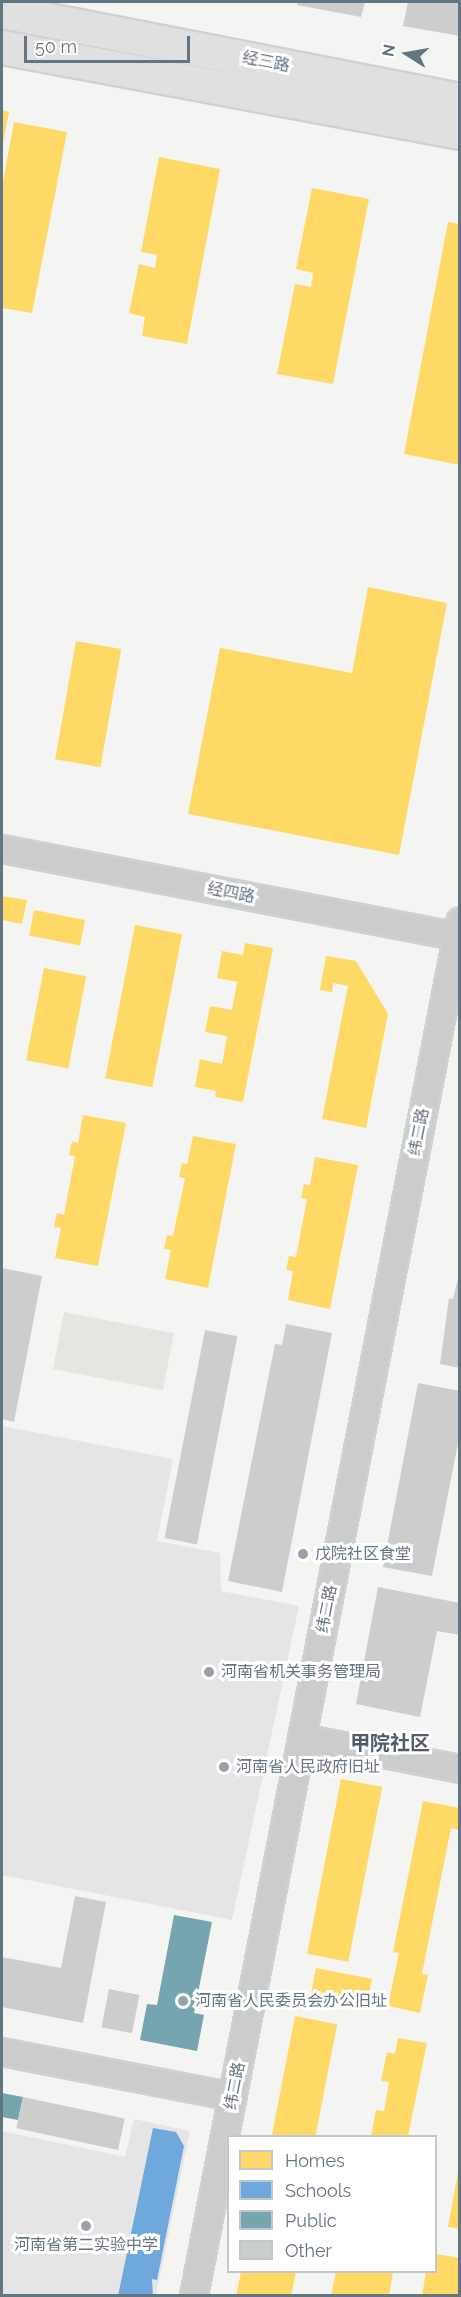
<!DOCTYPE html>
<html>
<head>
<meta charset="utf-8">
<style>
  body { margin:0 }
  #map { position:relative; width:461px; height:2297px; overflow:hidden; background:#f4f4f2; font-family:Raleway,"Noto Sans SC",sans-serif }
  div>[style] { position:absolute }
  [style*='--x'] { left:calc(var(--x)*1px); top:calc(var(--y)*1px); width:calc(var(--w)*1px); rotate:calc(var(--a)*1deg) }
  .built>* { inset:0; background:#e4e5e4 }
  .green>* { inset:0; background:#e4e7e0; transform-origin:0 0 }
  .homes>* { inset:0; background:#ffd966; transform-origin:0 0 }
  .schools>* { inset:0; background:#6fa8dc }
  .public>* { inset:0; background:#76a5af }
  .building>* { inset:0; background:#cccece; transform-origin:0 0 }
  .roads { filter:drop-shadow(2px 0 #d0d2d2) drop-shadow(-2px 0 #d0d2d2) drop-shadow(0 2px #d0d2d2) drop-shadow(0 -2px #d0d2d2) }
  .minor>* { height:26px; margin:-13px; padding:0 13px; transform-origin:13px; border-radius:13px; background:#cbcdcd }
  .secondary>* { height:33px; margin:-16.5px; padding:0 16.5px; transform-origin:16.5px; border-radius:16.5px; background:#e0e0e0 }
  .dots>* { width:16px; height:16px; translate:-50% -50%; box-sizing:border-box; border:3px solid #fff; border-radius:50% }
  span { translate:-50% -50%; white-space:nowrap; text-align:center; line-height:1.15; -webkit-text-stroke:6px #fff; paint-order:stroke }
  .street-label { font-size:16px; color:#647582 }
  .poi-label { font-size:16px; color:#647582 }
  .left { translate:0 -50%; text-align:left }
  .quarter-label { font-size:20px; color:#515e67; font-weight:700 }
  .frame { position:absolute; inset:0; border:3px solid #647582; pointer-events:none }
  .legend { position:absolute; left:227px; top:2135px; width:210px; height:138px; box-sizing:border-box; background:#fff; border:2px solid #c1c8cd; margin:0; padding:8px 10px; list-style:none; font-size:18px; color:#647582 }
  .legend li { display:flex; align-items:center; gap:12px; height:30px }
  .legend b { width:30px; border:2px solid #c1c8cd }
  .north { position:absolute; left:377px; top:24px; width:60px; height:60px; -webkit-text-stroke:4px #fff; paint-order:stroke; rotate:281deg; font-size:16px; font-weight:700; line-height:24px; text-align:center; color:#647582 }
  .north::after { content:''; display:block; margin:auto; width:21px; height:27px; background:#647582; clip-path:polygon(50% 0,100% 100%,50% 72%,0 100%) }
  .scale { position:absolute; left:24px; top:36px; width:166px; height:27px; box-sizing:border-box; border:3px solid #647582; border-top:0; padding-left:8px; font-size:18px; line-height:21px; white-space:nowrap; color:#647582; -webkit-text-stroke:4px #fff; paint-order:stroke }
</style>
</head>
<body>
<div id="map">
  <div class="built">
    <div style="clip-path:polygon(2px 1426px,173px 1459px,157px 1541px,220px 1553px,221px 1591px,299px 1606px,232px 1920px,2px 1875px)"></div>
    <div style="clip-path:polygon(134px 2119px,190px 2131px,156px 2295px,2px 2296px,2px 2131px,125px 2157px)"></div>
  </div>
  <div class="green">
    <div style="left:64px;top:1312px;width:112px;height:58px;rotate:11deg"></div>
  </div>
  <div class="homes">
    <div style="clip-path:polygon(2px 110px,9px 112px,3px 143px,2px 143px)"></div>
    <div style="clip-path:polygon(14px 122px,67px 132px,32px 313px,2px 308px,2px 187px)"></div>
    <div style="clip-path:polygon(159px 157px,220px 169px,187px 344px,142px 336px,145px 317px,129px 313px,139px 264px,155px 268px,157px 255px,141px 252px)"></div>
    <div style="clip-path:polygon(312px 188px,369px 199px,333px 384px,277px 374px,295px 284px,311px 287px,313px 273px,296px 269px)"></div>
    <div style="clip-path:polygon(448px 222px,460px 224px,460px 465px,404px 454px)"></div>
    <div style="clip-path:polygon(368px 587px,447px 603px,399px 855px,188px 814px,220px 648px,352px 673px)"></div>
    <div style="left:76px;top:641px;width:46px;height:120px;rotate:10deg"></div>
    <div style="clip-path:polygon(2px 896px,27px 900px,22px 924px,2px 920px)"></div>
    <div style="left:34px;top:910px;width:52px;height:26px;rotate:11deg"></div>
    <div style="left:135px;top:925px;width:48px;height:156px;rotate:11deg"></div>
    <div style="clip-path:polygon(245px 943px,273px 948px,243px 1102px,215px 1097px,216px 1091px,195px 1087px,200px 1059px,222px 1064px,227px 1036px,205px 1032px,210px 1006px,232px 1010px,237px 982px,217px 978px,222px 951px,243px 955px)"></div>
    <div style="clip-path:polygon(326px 956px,356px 961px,388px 1014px,366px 1128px,322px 1119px,348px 986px,333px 983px,332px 992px,320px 990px)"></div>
    <div style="left:44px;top:968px;width:43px;height:94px;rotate:11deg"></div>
    <div style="clip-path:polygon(83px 1115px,126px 1123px,98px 1266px,55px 1258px,61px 1228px,54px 1227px,57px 1213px,64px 1215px,75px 1156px,69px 1155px,72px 1141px,78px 1143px)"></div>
    <div style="clip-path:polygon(193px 1136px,236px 1144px,208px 1288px,165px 1279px,171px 1250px,164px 1249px,167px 1235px,173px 1236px,185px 1178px,179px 1177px,182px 1163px,187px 1164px)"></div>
    <div style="clip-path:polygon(315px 1157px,358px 1165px,330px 1309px,288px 1300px,293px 1271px,286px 1270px,289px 1256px,296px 1257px,307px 1199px,301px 1198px,304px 1184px,310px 1185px)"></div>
    <div style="left:341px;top:1779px;width:42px;height:178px;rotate:11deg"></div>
    <div style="clip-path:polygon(423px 1801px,460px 1808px,460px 1830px,451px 1828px,422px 1974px,428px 1975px,420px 2013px,388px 2006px,399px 1953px,393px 1952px)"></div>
    <div style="left:316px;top:1968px;width:57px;height:26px;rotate:11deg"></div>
    <div style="left:295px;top:2016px;width:43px;height:122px;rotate:11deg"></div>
    <div style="clip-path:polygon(398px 2038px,427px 2043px,408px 2136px,371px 2136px,376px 2110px,384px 2111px,389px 2082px,381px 2081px,387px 2052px,395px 2054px)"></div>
    <div style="clip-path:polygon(458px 2172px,460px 2172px,460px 2229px,448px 2227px)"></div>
    <div style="clip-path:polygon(436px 2254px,460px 2258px,460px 2296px,422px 2296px,426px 2272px,436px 2272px)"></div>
    <div style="clip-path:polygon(241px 2272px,296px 2272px,291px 2296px,236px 2296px)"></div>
    <div style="clip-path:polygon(336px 2272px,393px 2272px,389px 2296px,331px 2296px)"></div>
  </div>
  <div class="schools">
    <div style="clip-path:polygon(153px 2128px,176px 2132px,184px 2146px,157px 2280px,152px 2279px,153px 2296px,118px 2296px)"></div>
  </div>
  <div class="public">
    <div style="clip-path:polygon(174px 1915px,212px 1922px,194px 2013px,204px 2015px,197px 2051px,140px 2040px,147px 2004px,157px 2005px)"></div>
    <div style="clip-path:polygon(2px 2093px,23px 2097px,18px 2120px,2px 2117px)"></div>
  </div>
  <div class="building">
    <div style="clip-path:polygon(298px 2px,365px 2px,361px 17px,297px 5px)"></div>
    <div style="clip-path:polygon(408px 2px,460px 2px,460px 36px,403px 26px)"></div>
    <div style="clip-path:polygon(2px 1268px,42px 1276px,14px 1422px,2px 1419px)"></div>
    <div style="clip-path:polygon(460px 1270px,460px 1368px,440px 1364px,449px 1298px,453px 1299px)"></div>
    <div style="clip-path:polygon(286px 1324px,332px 1333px,282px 1592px,228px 1581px,275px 1344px,282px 1345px)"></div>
    <div style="left:205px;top:1330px;width:33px;height:212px;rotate:11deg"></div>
    <div style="clip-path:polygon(418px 1383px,460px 1391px,460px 1433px,432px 1576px,383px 1567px)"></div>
    <div style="clip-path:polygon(378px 1587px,460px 1603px,460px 1635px,437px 1631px,420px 1717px,356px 1704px)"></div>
    <div style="clip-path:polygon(75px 1896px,106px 1902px,83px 2023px,2px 2007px,2px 1957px,61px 1968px)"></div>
    <div style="left:109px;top:1989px;width:31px;height:39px;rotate:11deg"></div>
    <div style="left:23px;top:2097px;width:104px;height:32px;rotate:12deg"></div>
  </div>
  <div class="roads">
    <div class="minor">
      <div style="--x:2;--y:849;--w:466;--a:10.9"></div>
      <div style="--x:302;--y:1738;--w:161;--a:11.1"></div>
      <div style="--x:2;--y:2052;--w:235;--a:11"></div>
      <div style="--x:194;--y:2296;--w:1400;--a:-79.04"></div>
    </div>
    <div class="secondary">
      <div style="--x:2;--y:11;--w:467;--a:11"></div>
      <div style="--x:2;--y:47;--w:466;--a:10.5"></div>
    </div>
  </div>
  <div class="dots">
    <div style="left:303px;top:1554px;background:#96a1a9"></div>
    <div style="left:209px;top:1672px;background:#96a1a9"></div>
    <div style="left:224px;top:1767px;background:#96a1a9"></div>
    <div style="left:183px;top:2001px;background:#96a1a9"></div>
    <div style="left:86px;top:2226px;background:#96a1a9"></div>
  </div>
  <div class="street-label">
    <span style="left:266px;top:62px;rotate:11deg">经三路</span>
    <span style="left:231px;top:893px;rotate:11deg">经四路</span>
    <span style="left:419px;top:1132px;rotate:-79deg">纬二路</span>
    <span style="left:327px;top:1609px;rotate:-79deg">纬二路</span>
    <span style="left:235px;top:2086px;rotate:-79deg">纬二路</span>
  </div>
  <div class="poi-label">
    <span class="left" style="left:315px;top:1554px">戊院社区食堂</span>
    <span class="left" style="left:221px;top:1672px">河南省机关事务管理局</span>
    <span class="left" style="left:236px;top:1767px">河南省人民政府旧址</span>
    <span class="left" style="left:195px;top:2001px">河南省人民委员会办公旧址</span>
    <span style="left:86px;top:2245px">河南省第二实验中学</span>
  </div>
  <div class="quarter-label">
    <span style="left:390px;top:1743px">甲院社区</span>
  </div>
  <div class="frame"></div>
  <ul class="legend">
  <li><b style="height:16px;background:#ffd966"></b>Homes</li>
  <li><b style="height:16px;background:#6fa8dc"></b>Schools</li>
  <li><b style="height:16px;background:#76a5af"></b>Public</li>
  <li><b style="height:16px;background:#cccece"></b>Other</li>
  </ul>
  <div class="north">N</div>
  <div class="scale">50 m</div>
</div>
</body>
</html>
